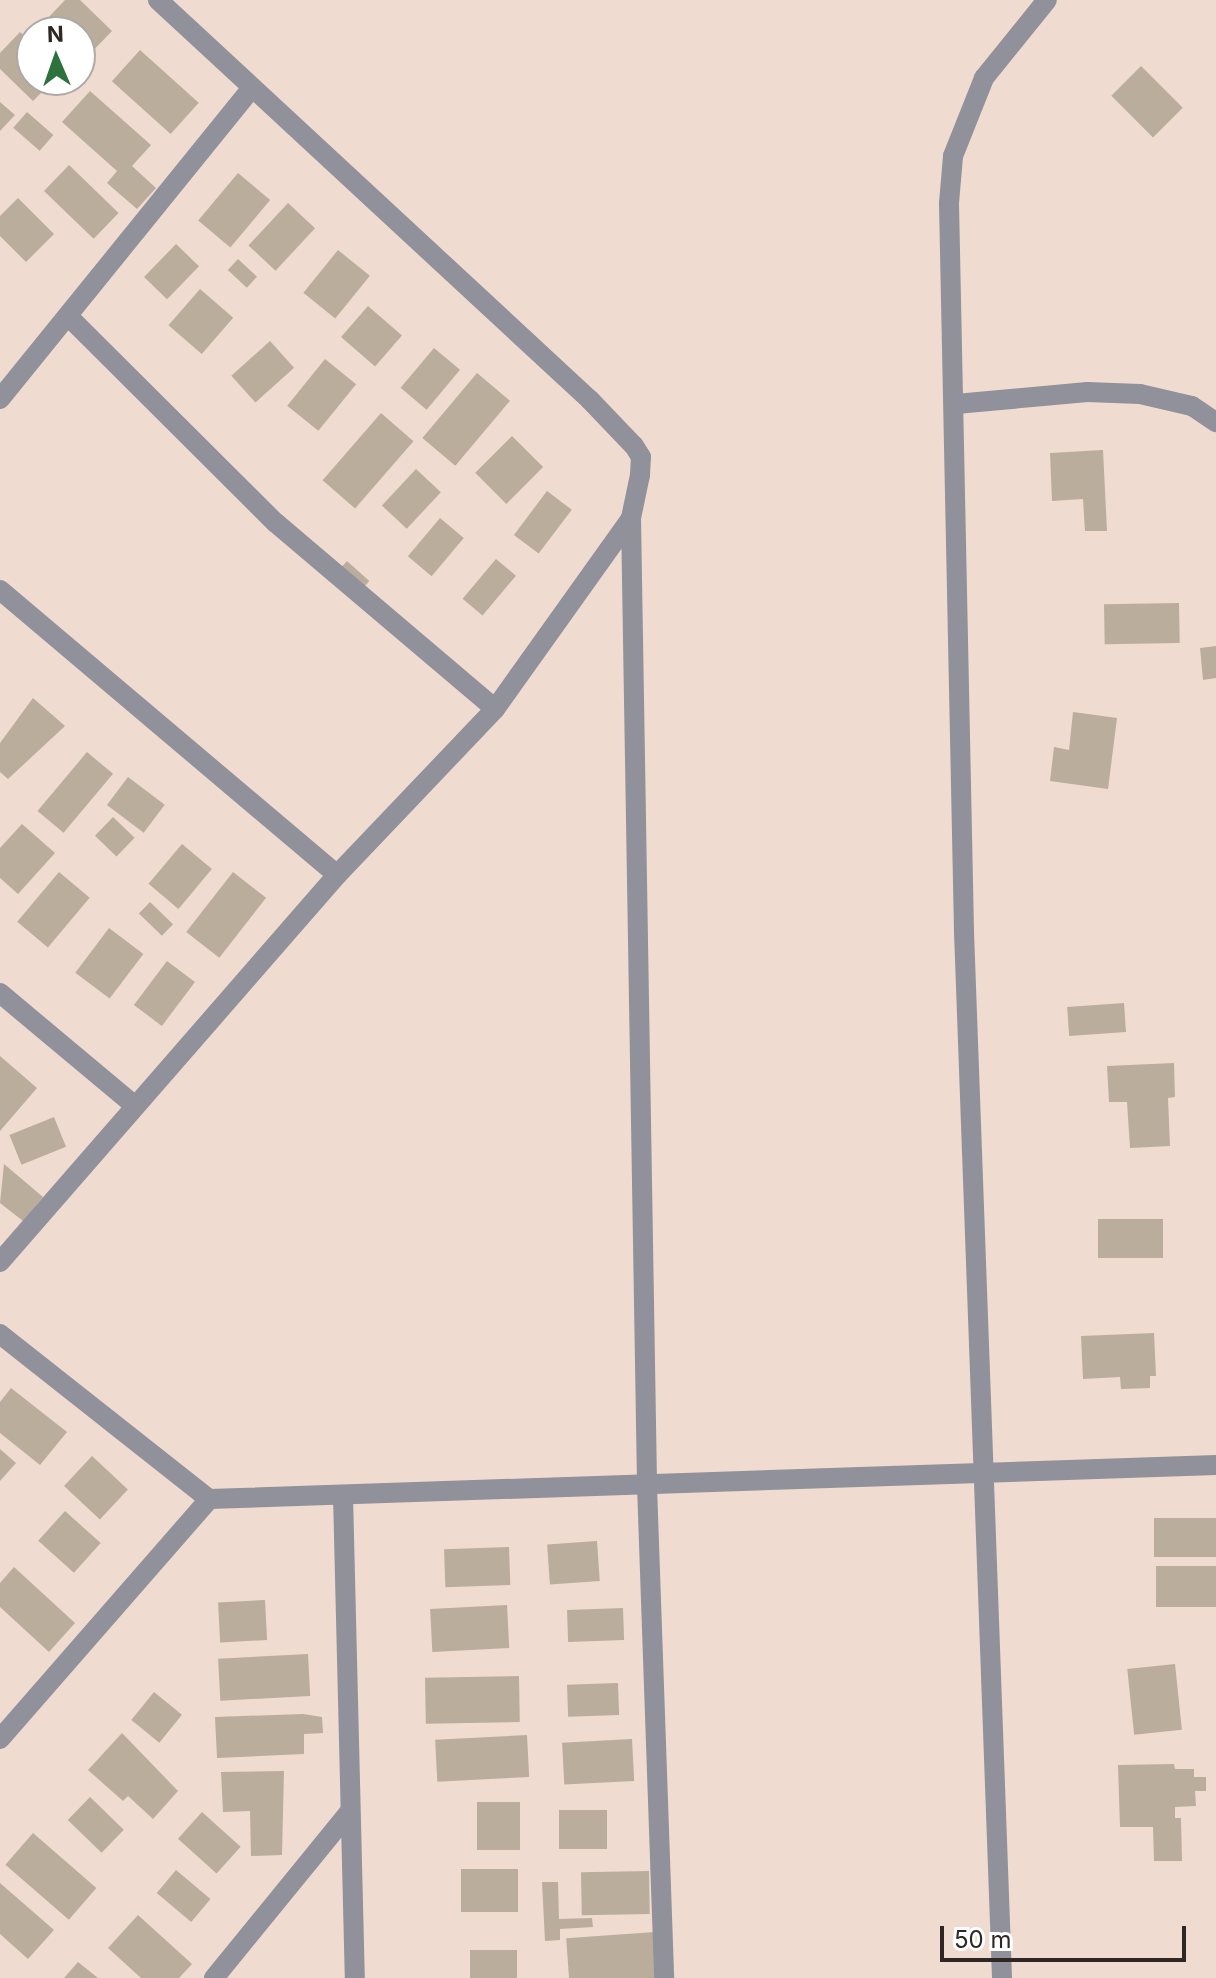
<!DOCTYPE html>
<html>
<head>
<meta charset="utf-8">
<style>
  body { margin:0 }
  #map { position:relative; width:1216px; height:1978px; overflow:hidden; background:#f0dbd0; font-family:Inter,sans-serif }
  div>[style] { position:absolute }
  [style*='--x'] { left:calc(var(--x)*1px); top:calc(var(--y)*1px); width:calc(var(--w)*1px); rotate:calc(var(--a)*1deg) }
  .building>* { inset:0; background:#baad9c; transform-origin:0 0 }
  .minor>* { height:20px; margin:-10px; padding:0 10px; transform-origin:10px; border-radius:10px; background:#90919a }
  span { translate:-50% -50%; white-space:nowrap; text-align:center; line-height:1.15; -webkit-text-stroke:6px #fff; paint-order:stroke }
  .north { position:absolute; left:16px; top:16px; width:80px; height:80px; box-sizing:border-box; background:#fff; border:2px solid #aca9a7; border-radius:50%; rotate:358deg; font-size:22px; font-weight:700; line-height:32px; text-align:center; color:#2f2723 }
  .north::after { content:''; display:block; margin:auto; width:28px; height:36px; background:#2d723d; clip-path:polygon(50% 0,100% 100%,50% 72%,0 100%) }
  .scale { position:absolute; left:940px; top:1926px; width:246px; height:36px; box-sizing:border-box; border:4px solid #2f2723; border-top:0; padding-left:10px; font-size:24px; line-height:28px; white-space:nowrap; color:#2f2723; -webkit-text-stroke:6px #fff; paint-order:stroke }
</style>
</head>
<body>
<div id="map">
  <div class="building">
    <div style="clip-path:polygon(65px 0,80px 0,112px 31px,86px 58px,80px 52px,80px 32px,59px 32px,46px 20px)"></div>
    <div style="clip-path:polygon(20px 32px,32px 43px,32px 80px,54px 80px,33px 101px,0 69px,0 53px)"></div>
    <div style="left:140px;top:50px;width:79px;height:42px;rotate:42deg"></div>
    <div style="left:1141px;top:66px;width:59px;height:42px;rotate:45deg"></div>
    <div style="clip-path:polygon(90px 91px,151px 145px,132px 166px,156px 188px,137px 209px,107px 183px,117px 171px,62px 122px)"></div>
    <div style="clip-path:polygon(0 102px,15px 115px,0 131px)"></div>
    <div style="left:27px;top:112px;width:35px;height:21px;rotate:41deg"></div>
    <div style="left:69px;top:165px;width:69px;height:36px;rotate:44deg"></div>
    <div style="left:238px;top:173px;width:42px;height:62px;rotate:40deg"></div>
    <div style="clip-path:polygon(18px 198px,54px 234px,26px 262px,0 236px,0 216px)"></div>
    <div style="left:288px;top:203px;width:37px;height:58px;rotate:43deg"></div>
    <div style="left:176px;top:244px;width:32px;height:46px;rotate:44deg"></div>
    <div style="left:338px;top:250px;width:41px;height:55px;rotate:39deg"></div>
    <div style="left:238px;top:259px;width:26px;height:15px;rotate:43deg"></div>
    <div style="left:200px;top:289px;width:44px;height:48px;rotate:41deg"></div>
    <div style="left:368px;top:306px;width:45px;height:41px;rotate:41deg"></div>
    <div style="left:270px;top:341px;width:36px;height:52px;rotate:48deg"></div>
    <div style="left:434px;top:348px;width:34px;height:52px;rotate:40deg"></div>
    <div style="left:325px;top:359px;width:40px;height:60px;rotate:39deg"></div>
    <div style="left:477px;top:373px;width:43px;height:85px;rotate:40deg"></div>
    <div style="left:381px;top:413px;width:43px;height:89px;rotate:41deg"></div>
    <div style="left:512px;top:436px;width:44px;height:52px;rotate:45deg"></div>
    <div style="clip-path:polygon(1103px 450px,1107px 531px,1085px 531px,1083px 499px,1052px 501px,1050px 453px)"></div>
    <div style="left:416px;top:469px;width:34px;height:50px;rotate:43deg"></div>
    <div style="left:547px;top:491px;width:31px;height:55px;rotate:37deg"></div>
    <div style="left:440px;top:518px;width:31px;height:50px;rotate:40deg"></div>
    <div style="left:496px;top:559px;width:26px;height:52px;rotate:40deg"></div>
    <div style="left:347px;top:561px;width:30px;height:13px;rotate:42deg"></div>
    <div style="left:1179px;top:603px;width:40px;height:75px;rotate:89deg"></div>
    <div style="clip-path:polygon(1216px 646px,1216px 678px,1203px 680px,1200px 648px)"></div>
    <div style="clip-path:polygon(33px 698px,65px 726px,8px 779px,0 772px,0 743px)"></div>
    <div style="clip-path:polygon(1073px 712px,1117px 718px,1108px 789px,1050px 781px,1054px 747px,1069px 750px)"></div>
    <div style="left:87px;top:752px;width:34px;height:77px;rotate:40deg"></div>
    <div style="left:128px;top:777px;width:46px;height:35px;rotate:37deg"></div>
    <div style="left:113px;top:817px;width:30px;height:26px;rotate:44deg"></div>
    <div style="clip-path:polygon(22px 824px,55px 853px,18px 894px,0 878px,0 848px)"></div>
    <div style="left:182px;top:844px;width:39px;height:52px;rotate:40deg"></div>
    <div style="left:59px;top:872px;width:40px;height:65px;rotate:40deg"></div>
    <div style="left:233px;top:872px;width:42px;height:76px;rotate:38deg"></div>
    <div style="left:150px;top:902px;width:32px;height:16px;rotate:44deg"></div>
    <div style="left:109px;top:928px;width:43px;height:56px;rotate:37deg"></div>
    <div style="left:167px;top:961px;width:35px;height:55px;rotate:37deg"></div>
    <div style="left:1124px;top:1003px;width:29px;height:57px;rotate:86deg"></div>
    <div style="clip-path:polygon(0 1056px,37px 1088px,0 1131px)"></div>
    <div style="clip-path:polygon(1174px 1063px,1175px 1097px,1168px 1098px,1170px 1146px,1130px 1148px,1127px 1102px,1109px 1102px,1107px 1066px)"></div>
    <div style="left:54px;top:1117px;width:32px;height:48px;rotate:68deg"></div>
    <div style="clip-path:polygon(4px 1164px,43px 1197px,23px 1221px,0 1203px)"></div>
    <div style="left:1163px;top:1219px;width:39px;height:65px;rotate:90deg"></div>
    <div style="clip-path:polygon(1154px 1333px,1156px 1376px,1150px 1376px,1150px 1388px,1121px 1389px,1120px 1377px,1083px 1379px,1081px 1336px)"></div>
    <div style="clip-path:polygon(11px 1388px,67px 1432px,40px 1465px,0 1433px,0 1402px)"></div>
    <div style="clip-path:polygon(0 1449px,16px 1463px,0 1481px)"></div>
    <div style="left:92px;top:1456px;width:49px;height:41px;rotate:43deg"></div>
    <div style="left:65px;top:1511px;width:48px;height:40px;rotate:42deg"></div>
    <div style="left:1216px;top:1518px;width:39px;height:62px;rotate:90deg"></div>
    <div style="left:597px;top:1541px;width:40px;height:50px;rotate:86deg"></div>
    <div style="left:509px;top:1547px;width:38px;height:65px;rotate:88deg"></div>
    <div style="left:1216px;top:1566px;width:41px;height:60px;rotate:90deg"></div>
    <div style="clip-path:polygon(14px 1567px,75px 1623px,49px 1652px,0 1607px,0 1583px)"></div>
    <div style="left:265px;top:1600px;width:40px;height:47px;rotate:87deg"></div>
    <div style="left:507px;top:1605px;width:43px;height:77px;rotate:87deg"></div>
    <div style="left:623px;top:1608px;width:32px;height:56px;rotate:88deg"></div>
    <div style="left:308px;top:1654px;width:42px;height:90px;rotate:87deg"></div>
    <div style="left:1175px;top:1664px;width:66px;height:48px;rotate:84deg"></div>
    <div style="left:519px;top:1676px;width:46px;height:94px;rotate:89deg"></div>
    <div style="left:618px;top:1683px;width:32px;height:51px;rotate:88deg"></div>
    <div style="left:154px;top:1692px;width:36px;height:36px;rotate:39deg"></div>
    <div style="clip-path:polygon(303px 1714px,322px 1717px,323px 1733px,304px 1734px,304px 1754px,217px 1758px,215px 1717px)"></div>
    <div style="clip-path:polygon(122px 1733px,178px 1791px,153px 1819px,128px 1796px,123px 1801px,88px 1770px)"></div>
    <div style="left:527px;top:1735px;width:42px;height:92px;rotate:87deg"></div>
    <div style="left:632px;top:1739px;width:42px;height:70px;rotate:87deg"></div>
    <div style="clip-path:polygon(1174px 1764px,1175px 1769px,1194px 1769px,1194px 1777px,1206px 1777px,1206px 1791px,1195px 1791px,1196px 1806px,1175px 1807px,1175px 1818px,1181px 1818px,1182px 1861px,1154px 1861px,1153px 1827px,1120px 1827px,1118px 1765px)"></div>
    <div style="clip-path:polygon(284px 1771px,282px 1855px,251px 1856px,250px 1811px,223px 1812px,221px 1772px)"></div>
    <div style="left:90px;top:1797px;width:47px;height:32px;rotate:44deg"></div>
    <div style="left:477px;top:1802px;width:43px;height:48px"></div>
    <div style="left:559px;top:1810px;width:48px;height:39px"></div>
    <div style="left:202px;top:1812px;width:52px;height:36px;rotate:42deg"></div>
    <div style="left:33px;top:1833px;width:84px;height:42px;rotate:41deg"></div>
    <div style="left:461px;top:1869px;width:57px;height:43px"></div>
    <div style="left:176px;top:1870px;width:45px;height:30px;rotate:40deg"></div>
    <div style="left:649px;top:1871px;width:43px;height:68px;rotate:89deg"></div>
    <div style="clip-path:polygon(542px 1882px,558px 1882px,559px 1919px,592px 1918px,593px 1927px,560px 1929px,560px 1940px,545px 1941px)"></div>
    <div style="clip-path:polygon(0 1883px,54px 1930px,28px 1959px,0 1934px)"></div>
    <div style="clip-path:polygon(138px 1915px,192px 1964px,179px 1978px,141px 1978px,108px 1948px)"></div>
    <div style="left:655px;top:1932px;width:46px;height:89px;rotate:86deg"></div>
    <div style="left:470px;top:1950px;width:47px;height:28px"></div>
    <div style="clip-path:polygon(78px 1962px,98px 1978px,64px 1978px)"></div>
  </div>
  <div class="minor">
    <div style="--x:69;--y:317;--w:292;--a:44.9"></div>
    <div style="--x:276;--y:523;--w:287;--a:40.3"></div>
    <div style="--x:0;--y:399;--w:400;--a:-51"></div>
    <div style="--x:956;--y:404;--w:132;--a:-5.2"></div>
    <div style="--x:1087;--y:392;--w:53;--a:2.2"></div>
    <div style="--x:1140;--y:394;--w:53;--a:13"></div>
    <div style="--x:1192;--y:406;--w:29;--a:34"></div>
    <div style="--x:631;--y:518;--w:968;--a:89.05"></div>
    <div style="--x:647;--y:1486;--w:492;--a:88"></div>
    <div style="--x:0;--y:590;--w:441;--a:40.2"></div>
    <div style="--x:0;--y:993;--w:176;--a:39.9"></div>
    <div style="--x:0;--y:1262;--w:513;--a:-48.95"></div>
    <div style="--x:337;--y:875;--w:229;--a:-46.4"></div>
    <div style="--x:495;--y:709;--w:234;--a:-54.5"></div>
    <div style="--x:631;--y:518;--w:44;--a:-78.2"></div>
    <div style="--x:640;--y:475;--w:18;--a:-87"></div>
    <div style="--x:641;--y:457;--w:13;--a:-122"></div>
    <div style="--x:634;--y:446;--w:64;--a:-133.7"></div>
    <div style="--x:590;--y:400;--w:589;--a:-137.2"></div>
    <div style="--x:0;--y:1334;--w:266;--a:38.3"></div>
    <div style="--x:343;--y:1495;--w:483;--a:88.6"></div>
    <div style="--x:0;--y:1739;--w:318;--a:-48.9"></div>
    <div style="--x:209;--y:1499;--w:1008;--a:-1.93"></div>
    <div style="--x:214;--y:1978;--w:215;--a:-50.8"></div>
    <div style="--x:1002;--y:1978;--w:1048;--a:-92.08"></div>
    <div style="--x:964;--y:931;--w:728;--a:-91.18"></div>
    <div style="--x:949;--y:203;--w:47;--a:-85.1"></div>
    <div style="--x:953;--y:156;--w:84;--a:-68.3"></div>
    <div style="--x:984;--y:78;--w:100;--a:-51.1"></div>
  </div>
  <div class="north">N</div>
  <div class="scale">50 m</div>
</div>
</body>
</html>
